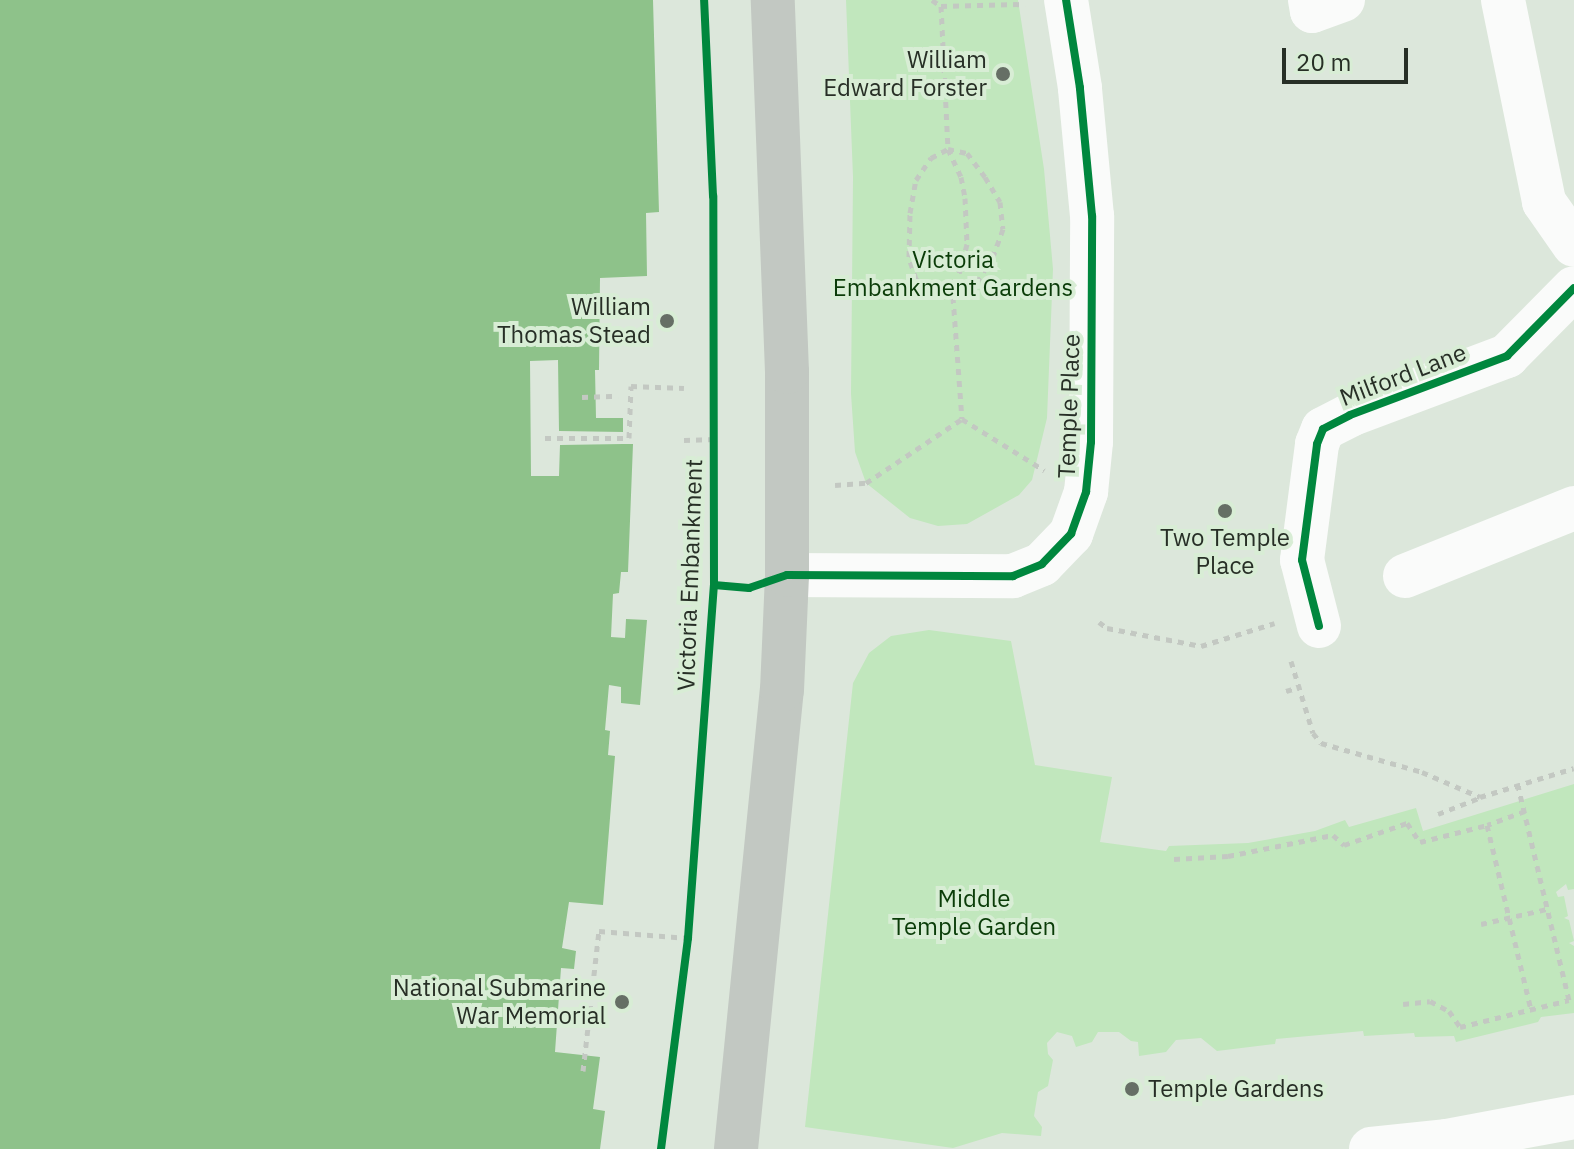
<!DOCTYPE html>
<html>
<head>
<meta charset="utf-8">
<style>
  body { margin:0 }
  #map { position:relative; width:1574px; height:1149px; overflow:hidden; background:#dce7db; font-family:"IBM Plex Sans",sans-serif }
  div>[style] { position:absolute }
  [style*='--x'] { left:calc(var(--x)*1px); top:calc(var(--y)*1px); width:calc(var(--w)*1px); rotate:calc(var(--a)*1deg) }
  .green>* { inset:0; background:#c1e7bd }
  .water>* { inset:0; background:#8ec28a }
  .pier>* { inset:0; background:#dce7db }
  .path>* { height:5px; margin-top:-2.5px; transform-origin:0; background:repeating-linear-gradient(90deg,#c3c8c2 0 6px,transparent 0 12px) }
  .minor>* { height:44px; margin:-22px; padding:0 22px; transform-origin:22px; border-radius:22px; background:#fafbfa }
  .major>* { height:44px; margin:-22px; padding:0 22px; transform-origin:22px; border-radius:22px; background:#c2c8c2 }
  .cycleway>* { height:8px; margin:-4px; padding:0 4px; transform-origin:4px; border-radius:4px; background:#00873e }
  .dots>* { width:22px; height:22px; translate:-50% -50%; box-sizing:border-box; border:4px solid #d8edd5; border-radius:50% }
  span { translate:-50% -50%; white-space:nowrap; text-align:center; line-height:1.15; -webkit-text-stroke:8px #d8edd5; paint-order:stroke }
  .poi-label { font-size:24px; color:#272f26 }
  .right { translate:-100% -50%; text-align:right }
  .left { translate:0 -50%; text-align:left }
  .park-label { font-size:24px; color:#0a3c08 }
  .street-label { font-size:24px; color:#272f26 }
  .scale { position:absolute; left:1282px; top:48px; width:126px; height:36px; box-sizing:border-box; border:4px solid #272f26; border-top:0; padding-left:10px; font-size:24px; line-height:28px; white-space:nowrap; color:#272f26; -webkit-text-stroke:6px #d8edd5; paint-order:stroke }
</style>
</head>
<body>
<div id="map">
  <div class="green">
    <div style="clip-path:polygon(846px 0,1018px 0,1044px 169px,1053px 269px,1047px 418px,1032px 480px,1019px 495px,967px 524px,938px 526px,910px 518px,866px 483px,855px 452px,851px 394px,853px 177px)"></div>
    <div style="clip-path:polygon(929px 630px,1011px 641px,1035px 765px,1112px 777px,1100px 842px,1166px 851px,1169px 846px,1248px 843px,1315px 831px,1345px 820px,1349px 827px,1416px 808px,1423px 831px,1574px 784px,1574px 889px,1568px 890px,1566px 884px,1556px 892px,1558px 897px,1564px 896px,1568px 916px,1564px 918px,1569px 920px,1574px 941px,1569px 943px,1574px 946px,1574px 1013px,1541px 1017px,1538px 1022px,1456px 1042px,1454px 1036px,1415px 1037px,1414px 1033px,1364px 1036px,1363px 1031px,1276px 1039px,1275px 1044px,1217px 1051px,1201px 1038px,1176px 1040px,1166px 1052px,1139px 1056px,1138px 1042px,1131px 1041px,1119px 1032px,1098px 1032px,1092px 1042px,1076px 1047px,1072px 1036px,1057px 1032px,1047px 1043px,1048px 1054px,1053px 1060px,1048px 1086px,1038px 1092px,1034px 1116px,1042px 1127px,1041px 1136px,1002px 1133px,953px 1148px,805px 1127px,853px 683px,869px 653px,891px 636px)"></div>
  </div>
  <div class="water">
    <div style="clip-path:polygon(0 0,653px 0,659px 212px,646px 213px,647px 276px,600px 278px,599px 370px,595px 370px,596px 418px,623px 418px,623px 444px,633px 444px,628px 572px,621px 572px,619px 593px,613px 594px,611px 637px,625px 638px,626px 619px,647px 620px,640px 705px,621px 703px,621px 687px,609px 685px,605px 730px,610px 731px,608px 755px,615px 756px,603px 905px,569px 902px,562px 948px,576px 951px,574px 969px,561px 968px,555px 1052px,600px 1057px,593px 1109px,605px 1111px,600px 1149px,0 1149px)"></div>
  </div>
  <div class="pier">
    <div style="clip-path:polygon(558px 360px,559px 431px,624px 432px,623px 444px,560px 445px,559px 476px,531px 476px,530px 361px)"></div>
  </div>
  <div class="path">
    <div style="--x:932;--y:0;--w:11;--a:34"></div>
    <div style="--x:941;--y:6;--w:84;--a:-1.4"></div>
    <div style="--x:941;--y:6;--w:143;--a:87.2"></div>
    <div style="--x:948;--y:149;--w:31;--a:65"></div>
    <div style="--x:961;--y:177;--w:21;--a:79"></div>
    <div style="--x:965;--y:198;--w:46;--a:87.5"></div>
    <div style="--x:967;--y:244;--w:55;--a:104.8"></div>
    <div style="--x:953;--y:297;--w:122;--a:85.8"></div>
    <div style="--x:948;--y:149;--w:19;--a:12"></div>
    <div style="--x:967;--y:153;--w:30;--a:53"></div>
    <div style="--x:985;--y:177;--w:29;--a:59"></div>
    <div style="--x:1000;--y:202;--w:27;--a:84"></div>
    <div style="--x:1003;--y:229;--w:30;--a:110"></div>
    <div style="--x:993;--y:257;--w:31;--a:123"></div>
    <div style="--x:976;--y:283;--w:27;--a:149"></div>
    <div style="--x:953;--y:297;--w:16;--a:-173"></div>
    <div style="--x:937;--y:295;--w:26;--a:-143"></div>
    <div style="--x:916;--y:279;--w:23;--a:-108"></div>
    <div style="--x:909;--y:257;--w:44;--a:-88.7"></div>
    <div style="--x:910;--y:213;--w:34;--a:-80"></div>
    <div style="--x:916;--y:180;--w:27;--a:-56"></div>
    <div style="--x:931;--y:158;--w:19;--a:-28"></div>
    <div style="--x:582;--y:397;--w:36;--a:-2"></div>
    <div style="--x:545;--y:438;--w:84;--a:0"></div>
    <div style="--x:629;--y:438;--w:52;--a:-87.8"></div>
    <div style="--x:631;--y:386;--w:53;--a:2.2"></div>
    <div style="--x:684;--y:440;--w:32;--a:-2"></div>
    <div style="--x:835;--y:485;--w:31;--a:-4"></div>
    <div style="--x:866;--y:483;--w:115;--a:-33.7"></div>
    <div style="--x:962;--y:419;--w:97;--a:31.9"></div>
    <div style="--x:1099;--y:622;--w:10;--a:37"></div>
    <div style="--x:1107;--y:628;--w:96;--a:10.8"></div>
    <div style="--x:1201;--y:646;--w:77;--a:-17.3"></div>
    <div style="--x:1291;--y:661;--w:75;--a:73"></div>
    <div style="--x:1313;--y:733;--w:13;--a:51"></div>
    <div style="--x:1321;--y:743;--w:105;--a:16"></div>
    <div style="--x:1422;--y:772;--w:63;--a:23.3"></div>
    <div style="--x:1480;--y:797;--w:98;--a:-17.1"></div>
    <div style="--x:1286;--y:691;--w:15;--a:-16"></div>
    <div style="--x:1525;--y:811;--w:40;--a:159.8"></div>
    <div style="--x:1487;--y:825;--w:190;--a:76.6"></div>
    <div style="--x:1438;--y:814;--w:44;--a:-21.3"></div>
    <div style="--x:1174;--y:859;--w:54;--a:-3.2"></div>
    <div style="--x:1228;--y:856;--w:107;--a:-11.3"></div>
    <div style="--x:1333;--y:835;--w:15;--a:42"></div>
    <div style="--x:1344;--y:845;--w:67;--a:-19.2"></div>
    <div style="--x:1407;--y:823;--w:23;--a:56"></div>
    <div style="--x:1420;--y:842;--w:69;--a:-14.2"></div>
    <div style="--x:1481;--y:924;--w:68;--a:-12.8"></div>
    <div style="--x:1403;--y:1004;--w:27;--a:-6"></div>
    <div style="--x:1430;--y:1001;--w:21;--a:28"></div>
    <div style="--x:1449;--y:1011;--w:19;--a:55"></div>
    <div style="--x:1460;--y:1027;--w:112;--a:-13.9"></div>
    <div style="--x:1569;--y:1000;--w:220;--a:-103.4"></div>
    <div style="--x:583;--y:1071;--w:141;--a:-83.5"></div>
    <div style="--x:599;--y:931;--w:89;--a:4.5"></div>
  </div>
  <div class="minor">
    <div style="--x:1310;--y:0;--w:11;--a:80"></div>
    <div style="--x:1312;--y:11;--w:33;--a:-20"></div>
    <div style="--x:1503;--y:0;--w:206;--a:78.5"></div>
    <div style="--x:1544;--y:202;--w:52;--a:55.1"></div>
    <div style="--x:787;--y:575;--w:226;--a:0.3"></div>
    <div style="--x:1013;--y:576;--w:31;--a:-22"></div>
    <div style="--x:1042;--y:564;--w:42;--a:-46"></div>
    <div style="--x:1071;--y:534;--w:45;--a:-70.3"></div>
    <div style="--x:1086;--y:492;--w:50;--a:-84.3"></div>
    <div style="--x:1091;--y:442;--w:226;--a:-89.7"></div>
    <div style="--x:1092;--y:216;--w:129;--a:-95.4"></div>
    <div style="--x:1080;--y:88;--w:89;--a:-99"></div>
    <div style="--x:1405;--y:576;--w:182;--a:-21.9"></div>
    <div style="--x:1319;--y:626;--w:68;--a:-104.4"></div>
    <div style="--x:1302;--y:560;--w:117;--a:-82.6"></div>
    <div style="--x:1317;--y:444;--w:16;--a:-68"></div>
    <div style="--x:1323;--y:429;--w:30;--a:-27"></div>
    <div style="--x:1350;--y:415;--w:168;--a:-20.6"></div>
    <div style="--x:1507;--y:356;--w:95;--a:-45.4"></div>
    <div style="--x:1371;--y:1149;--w:75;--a:-6.1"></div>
    <div style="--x:1446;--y:1141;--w:130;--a:-10.6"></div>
  </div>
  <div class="major">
    <div style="--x:736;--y:1149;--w:461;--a:-84.3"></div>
    <div style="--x:782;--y:690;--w:115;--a:-87.5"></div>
    <div style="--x:787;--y:575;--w:203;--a:-90"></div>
    <div style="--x:787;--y:372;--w:372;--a:-92.2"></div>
  </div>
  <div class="cycleway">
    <div style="--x:714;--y:585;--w:35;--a:5"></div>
    <div style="--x:749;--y:588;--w:40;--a:-18.9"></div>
    <div style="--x:787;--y:575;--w:226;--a:0.3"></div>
    <div style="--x:1013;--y:576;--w:31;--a:-22"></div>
    <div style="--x:1042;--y:564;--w:42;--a:-46"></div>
    <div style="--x:1071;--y:534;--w:45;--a:-70.3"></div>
    <div style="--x:1086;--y:492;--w:50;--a:-84.3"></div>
    <div style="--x:1091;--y:442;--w:226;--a:-89.7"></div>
    <div style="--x:1092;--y:216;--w:129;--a:-95.4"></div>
    <div style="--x:1080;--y:88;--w:89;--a:-99"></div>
    <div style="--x:1319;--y:626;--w:68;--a:-104.4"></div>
    <div style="--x:1302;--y:560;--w:117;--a:-82.6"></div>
    <div style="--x:1317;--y:444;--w:16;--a:-68"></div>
    <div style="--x:1323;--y:429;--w:30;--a:-27"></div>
    <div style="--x:1350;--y:415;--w:168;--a:-20.6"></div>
    <div style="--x:1507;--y:356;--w:95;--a:-45.4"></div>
    <div style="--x:661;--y:1149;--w:213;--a:-82.7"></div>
    <div style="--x:688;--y:938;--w:354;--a:-85.8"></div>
    <div style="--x:714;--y:585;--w:389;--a:-90.1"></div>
    <div style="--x:713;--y:196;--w:196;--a:-92.6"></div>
  </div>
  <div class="dots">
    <div style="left:1003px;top:74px;background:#666f65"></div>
    <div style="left:667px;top:321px;background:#666f65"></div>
    <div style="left:1225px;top:511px;background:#666f65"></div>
    <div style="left:622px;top:1002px;background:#666f65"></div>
    <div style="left:1132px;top:1089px;background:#666f65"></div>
  </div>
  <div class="poi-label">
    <span class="right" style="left:987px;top:74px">William<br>Edward Forster</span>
    <span class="right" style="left:651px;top:321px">William<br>Thomas Stead</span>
    <span style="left:1225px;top:552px">Two Temple<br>Place</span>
    <span class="right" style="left:606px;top:1002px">National Submarine<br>War Memorial</span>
    <span class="left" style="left:1148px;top:1089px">Temple Gardens</span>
  </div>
  <div class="park-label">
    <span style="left:953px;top:274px">Victoria<br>Embankment Gardens</span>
    <span style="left:974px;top:913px">Middle<br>Temple Garden</span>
  </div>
  <div class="street-label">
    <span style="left:1403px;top:375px;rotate:-21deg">Milford Lane</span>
    <span style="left:1069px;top:406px;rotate:-88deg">Temple Place</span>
    <span style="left:690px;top:575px;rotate:-88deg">Victoria Embankment</span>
  </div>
  <div class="scale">20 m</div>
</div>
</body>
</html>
